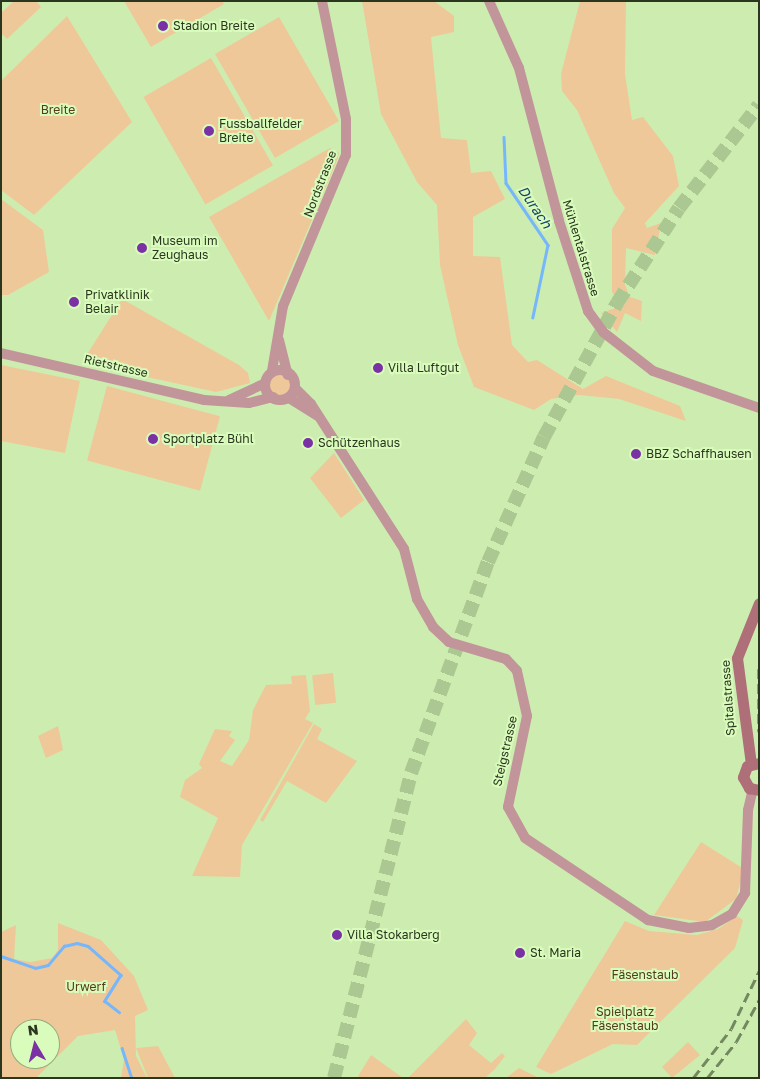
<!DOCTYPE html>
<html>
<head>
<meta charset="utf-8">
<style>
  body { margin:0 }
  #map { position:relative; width:760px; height:1079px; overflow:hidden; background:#ccedaf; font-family:"Golos Text",sans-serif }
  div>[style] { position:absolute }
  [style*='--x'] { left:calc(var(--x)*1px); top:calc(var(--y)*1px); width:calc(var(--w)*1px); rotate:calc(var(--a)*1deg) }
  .green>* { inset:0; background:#efc89a; transform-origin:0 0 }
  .round { border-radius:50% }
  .stream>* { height:2.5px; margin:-1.25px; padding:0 1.25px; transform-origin:1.25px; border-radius:1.25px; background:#76b7fb }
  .trunk-tunnel>* { height:14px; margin-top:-7px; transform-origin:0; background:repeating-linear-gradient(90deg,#acc892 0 14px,transparent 0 21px) }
  .tertiary>* { height:10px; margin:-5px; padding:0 5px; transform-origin:5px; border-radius:5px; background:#c1959a }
  .tertiary>.ring { margin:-5px; padding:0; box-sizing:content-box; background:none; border:10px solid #c1959a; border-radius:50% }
  .secondary>* { height:11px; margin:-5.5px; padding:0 5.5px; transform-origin:5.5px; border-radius:5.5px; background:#ae6f78 }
  .rail>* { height:2.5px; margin-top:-1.25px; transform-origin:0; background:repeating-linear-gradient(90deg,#73885f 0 10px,transparent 0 15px) }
  .dots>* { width:14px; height:14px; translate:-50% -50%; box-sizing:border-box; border:2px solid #d9fbbc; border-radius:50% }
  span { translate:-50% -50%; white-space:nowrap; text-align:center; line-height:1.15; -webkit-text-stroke:4px #d9fbbc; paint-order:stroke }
  .poi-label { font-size:12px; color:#2a361e }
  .left { translate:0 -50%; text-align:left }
  .park-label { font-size:12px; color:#543b1a }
  .street-label { font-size:12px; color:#2a361e }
  .water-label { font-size:14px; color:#16446f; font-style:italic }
  .frame { position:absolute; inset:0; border:2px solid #2a361e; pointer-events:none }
  .north { position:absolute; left:10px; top:1019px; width:50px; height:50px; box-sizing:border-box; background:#d9fbbc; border:1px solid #93ac7d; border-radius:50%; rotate:352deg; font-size:14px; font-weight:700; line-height:20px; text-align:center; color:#2a361e }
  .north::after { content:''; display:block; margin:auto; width:18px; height:22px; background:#7a31a3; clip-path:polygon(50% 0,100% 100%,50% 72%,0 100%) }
</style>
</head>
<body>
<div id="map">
  <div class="green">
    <div style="clip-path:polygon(14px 1px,36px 1px,41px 7px,7px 39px,1px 33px,1px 13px)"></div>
    <div style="clip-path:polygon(124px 1px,222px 1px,224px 4px,151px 47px)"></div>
    <div style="clip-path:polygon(362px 1px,434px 1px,454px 16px,454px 32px,431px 37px,441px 138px,467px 140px,471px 173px,491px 171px,505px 199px,473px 217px,473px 256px,500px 257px,512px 345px,528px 362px,537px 360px,583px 389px,606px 376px,680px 406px,686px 421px,619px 399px,579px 395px,551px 399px,534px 410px,474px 387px,458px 345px,440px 265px,437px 205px,417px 182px,381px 114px)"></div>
    <div style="clip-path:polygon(580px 1px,626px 1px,625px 74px,632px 120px,643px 117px,673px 156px,679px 186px,645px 223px,647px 228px,661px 223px,655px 255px,626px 248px,625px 285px,630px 297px,642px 301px,641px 321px,625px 313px,617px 332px,601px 313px,621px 306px,612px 292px,612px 229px,625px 208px,614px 193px,577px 110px,562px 91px,561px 74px)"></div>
    <div style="clip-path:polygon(67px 16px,132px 122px,34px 215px,1px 190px,1px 81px)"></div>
    <div style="left:279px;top:17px;width:120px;height:74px;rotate:60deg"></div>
    <div style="left:211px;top:58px;width:124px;height:78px;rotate:60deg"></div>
    <div style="clip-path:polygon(330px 148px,339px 153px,336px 163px,269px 321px,209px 217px)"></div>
    <div style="clip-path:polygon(1px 199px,43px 230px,49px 272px,8px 295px,1px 295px)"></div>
    <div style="clip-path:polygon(122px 299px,239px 365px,248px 373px,250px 383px,216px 392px,91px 365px,86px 356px)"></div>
    <div style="clip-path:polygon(1px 365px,80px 381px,65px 453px,1px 441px)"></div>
    <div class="round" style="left:269px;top:374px;width:22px;height:22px"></div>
    <div style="left:107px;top:386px;width:117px;height:77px;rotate:15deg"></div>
    <div style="clip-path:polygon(334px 453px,364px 500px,341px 518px,310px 478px)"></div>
    <div style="left:333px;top:673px;width:30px;height:21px;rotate:84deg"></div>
    <div style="clip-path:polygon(306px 675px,310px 711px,305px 719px,313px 723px,242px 845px,240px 877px,192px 876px,218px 818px,180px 797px,185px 780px,202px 768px,199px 764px,215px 729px,232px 731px,229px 736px,235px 740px,220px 761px,232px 766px,249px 740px,253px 710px,266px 685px,292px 684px,291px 676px)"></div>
    <div style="clip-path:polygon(314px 724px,322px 729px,317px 739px,357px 761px,326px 803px,287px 781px,263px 822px,260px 820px)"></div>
    <div style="clip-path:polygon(58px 726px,63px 750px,46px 758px,38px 736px)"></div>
    <div style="clip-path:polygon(701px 842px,744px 869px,736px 899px,705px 922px,654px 915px)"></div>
    <div style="clip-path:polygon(737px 916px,743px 920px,735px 948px,637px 1045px,613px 1044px,551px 1074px,536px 1067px,625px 921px,649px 931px,697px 935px,718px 929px)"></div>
    <div style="clip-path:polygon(evenodd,58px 923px,101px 940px,134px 976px,148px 1010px,135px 1016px,136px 1056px,147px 1078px,121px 1078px,124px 1059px,115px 1030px,78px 1036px,36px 1078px,1px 1078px,1px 932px,16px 925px,14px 959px,30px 962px,52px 958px,58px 950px,58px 923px,20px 1029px,50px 1029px,50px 1059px,20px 1059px,20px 1029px)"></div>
    <div style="clip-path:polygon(466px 1019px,477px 1033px,469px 1045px,491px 1063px,502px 1053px,505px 1056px,495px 1069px,485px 1078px,408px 1078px)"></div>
    <div style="clip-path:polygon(688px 1042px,700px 1055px,672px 1078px,662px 1067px)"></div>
    <div style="clip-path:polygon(158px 1046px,175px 1078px,148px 1078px,136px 1048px)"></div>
    <div style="clip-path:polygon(371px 1055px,403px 1078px,357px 1078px)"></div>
    <div style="clip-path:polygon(519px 1068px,539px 1078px,506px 1078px)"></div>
  </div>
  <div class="stream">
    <div style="--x:504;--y:137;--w:46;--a:87.5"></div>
    <div style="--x:506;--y:183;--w:75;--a:55.9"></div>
    <div style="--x:548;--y:245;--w:74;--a:101.8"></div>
    <div style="--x:1;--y:956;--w:36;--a:19"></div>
    <div style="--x:35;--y:968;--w:13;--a:-13"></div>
    <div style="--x:48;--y:965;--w:25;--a:-50"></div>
    <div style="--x:64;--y:946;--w:13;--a:-13"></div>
    <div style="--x:77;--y:943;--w:11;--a:15"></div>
    <div style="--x:88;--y:946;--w:44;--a:41.3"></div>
    <div style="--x:121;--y:975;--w:31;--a:122"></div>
    <div style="--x:105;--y:1001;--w:18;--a:38"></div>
    <div style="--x:122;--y:1048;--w:32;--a:72"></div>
  </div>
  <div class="trunk-tunnel">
    <div style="--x:334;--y:1078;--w:315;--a:-75.8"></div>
    <div style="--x:411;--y:773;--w:225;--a:-70"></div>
    <div style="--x:488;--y:562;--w:137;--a:-65.9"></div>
    <div style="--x:544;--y:437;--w:153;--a:-61.4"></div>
    <div style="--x:617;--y:303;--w:113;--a:-56.9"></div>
    <div style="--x:679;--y:208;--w:130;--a:-52.2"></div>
  </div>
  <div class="tertiary">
    <div style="--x:489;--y:1;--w:73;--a:65.9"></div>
    <div style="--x:519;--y:68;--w:158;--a:75.3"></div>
    <div style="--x:559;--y:221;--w:95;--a:72.1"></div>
    <div style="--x:588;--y:311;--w:26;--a:54"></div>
    <div style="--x:603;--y:332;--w:63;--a:38"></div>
    <div style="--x:653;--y:371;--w:112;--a:19.2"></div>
    <div style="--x:279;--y:340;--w:36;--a:76"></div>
    <div style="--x:1;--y:353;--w:208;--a:13"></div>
    <div style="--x:204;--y:400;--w:45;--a:3.8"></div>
    <div style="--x:249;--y:403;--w:25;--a:-14"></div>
    <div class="ring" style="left:265px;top:370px;width:20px;height:20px"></div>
    <div style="--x:272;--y:371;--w:66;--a:-80.4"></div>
    <div style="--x:283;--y:306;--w:164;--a:-67.4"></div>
    <div style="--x:346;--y:155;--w:36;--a:-90"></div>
    <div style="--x:346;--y:119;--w:120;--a:-101.5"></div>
    <div style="--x:296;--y:389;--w:21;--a:45"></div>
    <div style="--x:311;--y:404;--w:172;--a:57.3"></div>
    <div style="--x:404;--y:549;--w:52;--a:75.4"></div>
    <div style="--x:417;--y:599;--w:32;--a:60"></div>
    <div style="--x:433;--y:627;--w:22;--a:43"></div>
    <div style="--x:449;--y:642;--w:59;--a:16.6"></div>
    <div style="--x:506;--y:659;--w:16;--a:47"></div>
    <div style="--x:517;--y:671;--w:46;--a:77.5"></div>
    <div style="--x:527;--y:716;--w:93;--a:101.8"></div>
    <div style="--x:508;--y:807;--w:35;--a:61"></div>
    <div style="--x:525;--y:838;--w:148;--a:33.7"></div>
    <div style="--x:648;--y:920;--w:42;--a:11"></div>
    <div style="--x:689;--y:928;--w:23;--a:-7"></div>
    <div style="--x:712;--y:925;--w:23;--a:-29"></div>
    <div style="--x:732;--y:914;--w:25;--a:-58"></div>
    <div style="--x:745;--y:893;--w:83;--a:-87.9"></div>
    <div style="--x:748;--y:810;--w:22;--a:-77"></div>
    <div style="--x:289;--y:398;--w:34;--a:32"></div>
    <div style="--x:229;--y:400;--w:38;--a:-25"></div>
  </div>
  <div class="secondary">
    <div style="--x:759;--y:763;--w:12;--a:166"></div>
    <div style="--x:747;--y:766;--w:12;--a:110"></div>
    <div style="--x:743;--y:777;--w:13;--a:61"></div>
    <div style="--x:749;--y:788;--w:10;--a:11"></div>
    <div style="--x:751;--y:764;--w:107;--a:-97.5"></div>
    <div style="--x:737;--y:658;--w:59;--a:-68.2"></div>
  </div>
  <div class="rail">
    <div style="--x:759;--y:669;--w:63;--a:90"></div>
    <div style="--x:693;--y:1078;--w:62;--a:-52.2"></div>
    <div style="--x:731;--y:1029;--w:64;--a:-64.2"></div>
    <div style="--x:707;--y:1078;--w:46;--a:-51.1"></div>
    <div style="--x:736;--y:1042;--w:48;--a:-61.3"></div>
  </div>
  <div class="dots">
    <div style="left:163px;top:26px;background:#7a31a3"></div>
    <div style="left:209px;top:131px;background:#7a31a3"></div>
    <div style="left:142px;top:248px;background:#7a31a3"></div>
    <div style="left:74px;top:302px;background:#7a31a3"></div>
    <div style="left:378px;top:368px;background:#7a31a3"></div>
    <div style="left:153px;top:439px;background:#7a31a3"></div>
    <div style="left:308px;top:443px;background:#7a31a3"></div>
    <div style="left:636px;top:454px;background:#7a31a3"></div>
    <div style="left:337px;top:935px;background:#7a31a3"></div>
    <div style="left:520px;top:953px;background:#7a31a3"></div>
  </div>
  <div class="poi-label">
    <span class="left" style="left:173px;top:26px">Stadion Breite</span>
    <span class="left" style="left:219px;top:131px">Fussballfelder<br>Breite</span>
    <span class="left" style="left:152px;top:248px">Museum im<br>Zeughaus</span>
    <span class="left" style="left:85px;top:302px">Privatklinik<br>Belair</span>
    <span class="left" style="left:388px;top:368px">Villa Luftgut</span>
    <span class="left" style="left:163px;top:439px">Sportplatz Bühl</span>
    <span class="left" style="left:318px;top:443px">Schützenhaus</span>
    <span class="left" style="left:646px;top:454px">BBZ Schaffhausen</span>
    <span class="left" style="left:347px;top:935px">Villa Stokarberg</span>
    <span class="left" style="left:530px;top:953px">St. Maria</span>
  </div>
  <div class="park-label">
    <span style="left:58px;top:110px">Breite</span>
    <span style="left:645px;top:975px">Fäsenstaub</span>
    <span style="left:86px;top:987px">Urwerf</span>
    <span style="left:625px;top:1019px">Spielplatz<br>Fäsenstaub</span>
  </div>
  <div class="street-label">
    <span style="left:320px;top:184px;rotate:-69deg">Nordstrasse</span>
    <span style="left:581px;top:248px;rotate:73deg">Mühlentalstrasse</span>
    <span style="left:116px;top:366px;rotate:13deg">Rietstrasse</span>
    <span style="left:728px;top:698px;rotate:-94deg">Spitalstrasse</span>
    <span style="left:505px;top:751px;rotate:-77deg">Steigstrasse</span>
  </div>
  <div class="water-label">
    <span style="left:535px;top:207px;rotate:56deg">Durach</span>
  </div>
  <div class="frame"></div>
  <div class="north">N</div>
</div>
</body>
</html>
